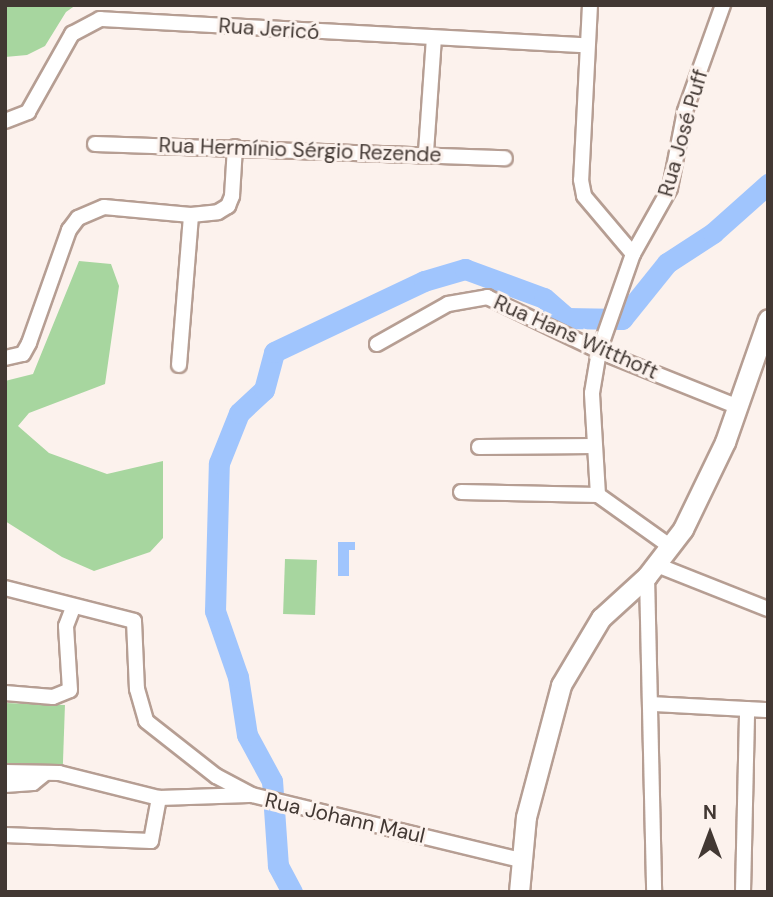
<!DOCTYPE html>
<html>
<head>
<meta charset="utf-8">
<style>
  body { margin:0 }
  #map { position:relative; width:773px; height:897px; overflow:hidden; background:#fcf2ed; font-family:"DM Sans",sans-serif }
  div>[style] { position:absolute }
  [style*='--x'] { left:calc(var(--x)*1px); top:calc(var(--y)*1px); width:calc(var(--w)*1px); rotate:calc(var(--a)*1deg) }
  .green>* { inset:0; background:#a7d69f; transform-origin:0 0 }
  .water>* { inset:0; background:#a0c5fd }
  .river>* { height:21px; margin:-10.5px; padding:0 10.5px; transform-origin:10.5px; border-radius:10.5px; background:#a0c5fd }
  .roads { filter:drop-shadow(2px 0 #b69e93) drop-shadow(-2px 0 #b69e93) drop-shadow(0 2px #b69e93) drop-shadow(0 -2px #b69e93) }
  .minor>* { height:14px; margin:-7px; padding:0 7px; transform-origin:7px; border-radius:7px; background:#fff }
  .secondary>* { height:19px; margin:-9.5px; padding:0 9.5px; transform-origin:9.5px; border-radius:9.5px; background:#fff }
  span { translate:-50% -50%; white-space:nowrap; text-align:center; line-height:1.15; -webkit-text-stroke:6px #fcf2ed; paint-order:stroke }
  .street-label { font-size:21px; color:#423833 }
  .frame { position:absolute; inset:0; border:7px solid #423833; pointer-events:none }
  .north { position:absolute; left:675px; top:799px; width:70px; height:70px; -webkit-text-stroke:5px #fcf2ed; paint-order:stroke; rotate:0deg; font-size:19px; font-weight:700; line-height:28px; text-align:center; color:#423833 }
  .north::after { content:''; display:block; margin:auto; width:24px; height:32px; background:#423833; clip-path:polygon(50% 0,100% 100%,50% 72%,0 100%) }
</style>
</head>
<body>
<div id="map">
  <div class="green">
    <div style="clip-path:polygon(5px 5px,76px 5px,66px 12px,45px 46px,27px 55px,5px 57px)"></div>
    <div style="clip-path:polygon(79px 261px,111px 264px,119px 286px,105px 384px,29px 413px,18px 426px,49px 453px,107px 474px,163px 461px,163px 538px,150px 552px,94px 571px,62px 557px,5px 521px,5px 381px,33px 374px)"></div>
    <div style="left:285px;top:559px;width:32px;height:55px;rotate:2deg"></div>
    <div style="left:5px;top:703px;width:60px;height:60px;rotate:2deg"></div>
  </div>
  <div class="water">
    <div style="clip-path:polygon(338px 542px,355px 542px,355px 550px,349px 550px,349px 576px,338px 576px)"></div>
  </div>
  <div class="river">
    <div style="--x:292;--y:892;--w:30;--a:-118"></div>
    <div style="--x:278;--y:866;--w:85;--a:-94"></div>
    <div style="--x:272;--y:781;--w:52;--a:-118.5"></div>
    <div style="--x:247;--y:735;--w:59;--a:-98.8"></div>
    <div style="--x:238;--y:677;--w:70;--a:-109.2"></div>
    <div style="--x:215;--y:611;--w:148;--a:-88.5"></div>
    <div style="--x:219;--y:463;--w:54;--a:-68.2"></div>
    <div style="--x:239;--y:413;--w:34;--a:-43"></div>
    <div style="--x:264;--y:390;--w:39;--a:-75"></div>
    <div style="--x:274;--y:352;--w:166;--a:-25.3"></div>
    <div style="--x:424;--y:281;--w:43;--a:-16.3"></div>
    <div style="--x:465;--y:269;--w:84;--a:20.2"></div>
    <div style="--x:544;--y:298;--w:30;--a:41"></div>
    <div style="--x:567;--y:318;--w:55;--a:1"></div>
    <div style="--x:622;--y:319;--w:72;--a:-51.2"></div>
    <div style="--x:667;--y:263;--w:55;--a:-33.1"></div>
    <div style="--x:713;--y:233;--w:74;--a:-41.7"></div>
  </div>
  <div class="roads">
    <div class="minor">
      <div style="--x:590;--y:5;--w:175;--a:92.9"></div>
      <div style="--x:581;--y:180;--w:16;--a:79"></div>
      <div style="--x:584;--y:196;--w:76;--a:49.8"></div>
      <div style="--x:5;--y:121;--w:25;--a:-21"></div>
      <div style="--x:28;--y:112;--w:90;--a:-60.6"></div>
      <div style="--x:72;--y:34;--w:32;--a:-28"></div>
      <div style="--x:100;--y:19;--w:487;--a:3.1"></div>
      <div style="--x:95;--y:144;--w:410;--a:2"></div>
      <div style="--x:426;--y:152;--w:113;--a:-86"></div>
      <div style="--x:377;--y:344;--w:81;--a:-29.4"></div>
      <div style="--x:448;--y:304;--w:40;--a:-10"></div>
      <div style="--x:487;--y:297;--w:124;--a:25.7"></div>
      <div style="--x:599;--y:351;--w:150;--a:21.9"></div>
      <div style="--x:5;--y:358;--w:18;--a:-13"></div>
      <div style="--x:23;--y:354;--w:13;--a:-61"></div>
      <div style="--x:29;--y:343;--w:120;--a:-70.5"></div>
      <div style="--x:69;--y:230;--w:15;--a:-53"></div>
      <div style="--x:78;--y:218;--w:28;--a:-23"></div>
      <div style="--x:104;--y:207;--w:87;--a:5.3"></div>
      <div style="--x:191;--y:215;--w:27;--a:-6"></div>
      <div style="--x:218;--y:212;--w:12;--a:-31"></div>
      <div style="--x:228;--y:206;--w:11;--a:-68"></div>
      <div style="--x:232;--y:196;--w:49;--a:-86.5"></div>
      <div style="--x:179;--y:365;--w:150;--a:-85.4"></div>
      <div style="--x:479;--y:447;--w:115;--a:-0.5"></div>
      <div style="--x:461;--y:492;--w:137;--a:1.3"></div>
      <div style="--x:671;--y:547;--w:90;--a:-144.5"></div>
      <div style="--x:598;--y:495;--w:102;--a:-93.4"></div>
      <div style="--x:592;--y:393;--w:43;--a:-80.5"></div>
      <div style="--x:599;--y:351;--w:103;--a:-70.7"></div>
      <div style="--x:633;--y:254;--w:76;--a:-60.7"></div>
      <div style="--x:670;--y:188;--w:78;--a:-79"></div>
      <div style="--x:685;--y:111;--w:113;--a:-70.3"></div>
      <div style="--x:657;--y:565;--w:119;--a:21.6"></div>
      <div style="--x:647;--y:576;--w:316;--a:88.7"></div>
      <div style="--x:5;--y:588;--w:133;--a:14.3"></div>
      <div style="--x:134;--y:621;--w:68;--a:87.5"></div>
      <div style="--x:137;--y:689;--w:33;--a:74"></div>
      <div style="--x:146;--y:721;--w:89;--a:38.2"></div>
      <div style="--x:216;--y:776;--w:41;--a:27.8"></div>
      <div style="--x:252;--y:795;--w:277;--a:13.6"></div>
      <div style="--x:5;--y:693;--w:48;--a:4.8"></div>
      <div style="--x:53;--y:697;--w:18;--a:-22"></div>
      <div style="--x:70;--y:690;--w:64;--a:-93.6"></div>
      <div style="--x:66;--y:626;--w:19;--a:-69"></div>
      <div style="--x:652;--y:704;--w:116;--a:3"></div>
      <div style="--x:5;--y:772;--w:54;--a:1.1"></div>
      <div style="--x:59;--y:773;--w:103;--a:14"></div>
      <div style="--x:159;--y:798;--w:90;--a:-1.9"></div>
      <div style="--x:5;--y:785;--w:28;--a:-4"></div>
      <div style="--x:33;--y:783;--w:14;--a:-39"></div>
      <div style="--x:5;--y:835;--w:146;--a:2.4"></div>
      <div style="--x:151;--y:841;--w:44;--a:-79.5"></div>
      <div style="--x:743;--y:892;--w:183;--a:-88.7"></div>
    </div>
    <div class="secondary">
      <div style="--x:519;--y:892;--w:75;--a:-84.7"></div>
      <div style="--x:526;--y:817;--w:137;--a:-75.1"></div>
      <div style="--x:561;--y:685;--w:78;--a:-59.2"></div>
      <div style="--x:601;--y:618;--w:62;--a:-42.4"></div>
      <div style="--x:647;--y:576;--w:59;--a:-52.5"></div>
      <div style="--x:683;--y:529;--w:97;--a:-64.2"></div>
      <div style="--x:725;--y:442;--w:130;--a:-70.7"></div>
    </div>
  </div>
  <div class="street-label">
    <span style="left:269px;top:29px;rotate:4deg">Rua Jericó</span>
    <span style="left:683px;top:133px;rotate:-74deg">Rua José Puff</span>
    <span style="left:300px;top:150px;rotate:2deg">Rua Hermínio Sérgio Rezende</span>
    <span style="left:576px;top:337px;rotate:24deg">Rua Hans Witthoft</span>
    <span style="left:345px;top:818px;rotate:13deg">Rua Johann Maul</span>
  </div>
  <div class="frame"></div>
  <div class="north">N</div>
</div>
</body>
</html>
